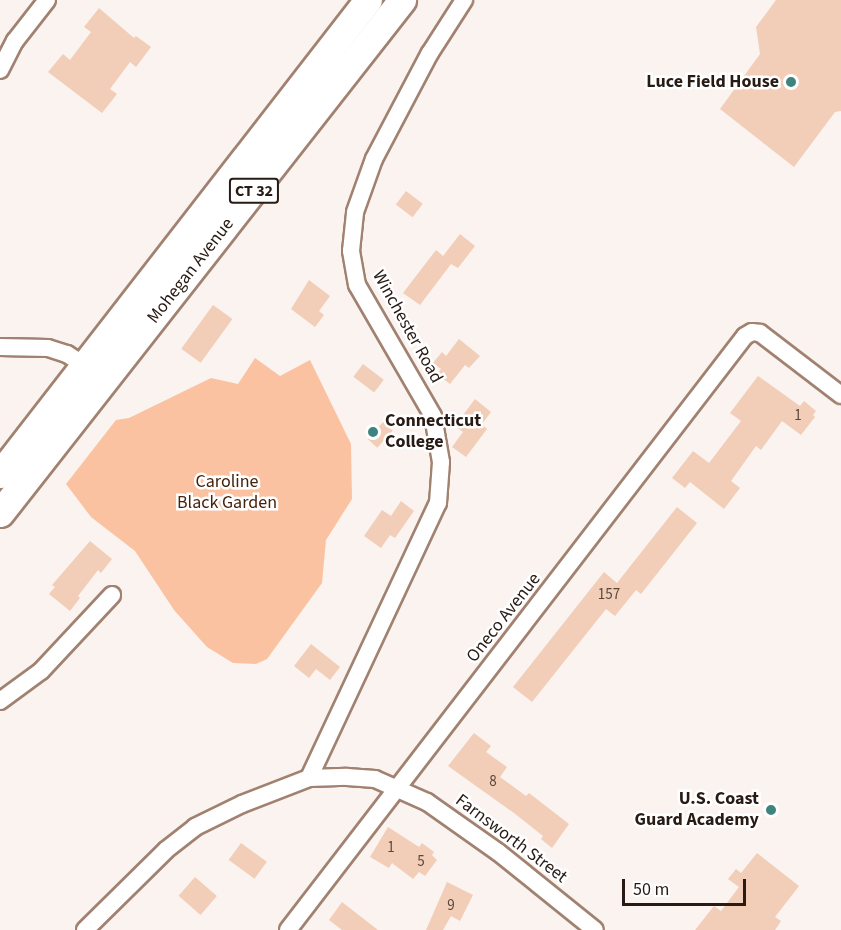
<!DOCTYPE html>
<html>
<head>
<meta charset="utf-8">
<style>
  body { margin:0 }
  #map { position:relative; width:841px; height:930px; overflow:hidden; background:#faf3ef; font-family:"Source Sans 3",sans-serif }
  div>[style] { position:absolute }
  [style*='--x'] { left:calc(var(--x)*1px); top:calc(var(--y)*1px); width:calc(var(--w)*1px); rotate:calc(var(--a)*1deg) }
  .green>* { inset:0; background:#fbc2a1 }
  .building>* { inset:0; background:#f2cdb8; transform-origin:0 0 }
  .roads { filter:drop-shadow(2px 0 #a18271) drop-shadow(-2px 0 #a18271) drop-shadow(0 2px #a18271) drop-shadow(0 -2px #a18271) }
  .minor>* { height:16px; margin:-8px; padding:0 8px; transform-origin:8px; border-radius:8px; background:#fff }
  .trunk>* { height:27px; margin:-13.5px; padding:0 13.5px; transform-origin:13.5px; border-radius:13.5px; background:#fff }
  .dots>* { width:16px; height:16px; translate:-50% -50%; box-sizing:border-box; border:3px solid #fff; border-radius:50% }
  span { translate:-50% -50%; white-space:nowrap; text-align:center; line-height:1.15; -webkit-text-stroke:5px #fff; paint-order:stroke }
  .number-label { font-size:15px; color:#5a483d }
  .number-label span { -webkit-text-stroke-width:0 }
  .shield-label span { padding:2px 4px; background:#fff; border:2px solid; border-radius:4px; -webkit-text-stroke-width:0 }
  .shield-label { font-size:16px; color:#271b14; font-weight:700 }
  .poi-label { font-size:18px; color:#271b14; font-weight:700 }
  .right { translate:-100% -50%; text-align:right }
  .left { translate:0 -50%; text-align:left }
  .street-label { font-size:18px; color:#271b14 }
  .park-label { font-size:18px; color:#45230c }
  .scale { position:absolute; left:622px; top:879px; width:124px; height:27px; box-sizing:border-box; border:3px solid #271b14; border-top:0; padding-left:8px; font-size:18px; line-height:21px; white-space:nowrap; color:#271b14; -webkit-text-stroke:4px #fff; paint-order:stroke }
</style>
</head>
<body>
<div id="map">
  <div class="green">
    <div style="clip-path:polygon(255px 358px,280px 376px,310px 360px,351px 444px,352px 499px,326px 540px,322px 583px,267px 659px,256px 664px,233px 663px,207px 647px,174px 610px,135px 551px,91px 517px,66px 484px,116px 420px,129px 418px,211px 378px,238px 384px)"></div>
  </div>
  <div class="building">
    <div style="clip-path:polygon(776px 0,841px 0,841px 111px,835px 112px,794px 167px,720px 109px,760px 54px,756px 27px)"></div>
    <div style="clip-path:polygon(99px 8px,134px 38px,136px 36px,151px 47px,136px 67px,130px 62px,110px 89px,117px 94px,102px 113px,48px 72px,63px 54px,70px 60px,91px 32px,84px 27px)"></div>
    <div style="left:406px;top:191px;width:21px;height:17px;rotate:37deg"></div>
    <div style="clip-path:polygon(460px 234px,475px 246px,458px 268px,451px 264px,420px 305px,403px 293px,436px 250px,443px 256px)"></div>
    <div style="clip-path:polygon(309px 280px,330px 296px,319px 311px,324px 315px,315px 327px,291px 309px)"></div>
    <div style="left:213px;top:305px;width:24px;height:54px;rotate:36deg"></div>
    <div style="clip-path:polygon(459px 339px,480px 356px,469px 368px,465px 365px,450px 384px,437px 374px,441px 369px,433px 363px,442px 352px,446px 356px)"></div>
    <div style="left:363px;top:364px;width:26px;height:16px;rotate:37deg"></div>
    <div style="clip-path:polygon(758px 376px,800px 406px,804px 401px,816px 411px,813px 415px,815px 417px,801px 435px,782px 421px,761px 450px,756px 446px,731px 481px,740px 488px,724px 509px,690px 482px,685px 488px,672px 478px,693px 451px,709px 463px,741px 421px,730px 413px)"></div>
    <div style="clip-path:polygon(475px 399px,491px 412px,482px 424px,487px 429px,466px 457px,452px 447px,463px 432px,455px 426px)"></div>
    <div style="left:383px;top:422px;width:13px;height:23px;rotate:42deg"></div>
    <div style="clip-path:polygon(401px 501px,414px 511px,395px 538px,390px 535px,381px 548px,364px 536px,382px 510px,391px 516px)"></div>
    <div style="clip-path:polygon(677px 507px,697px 523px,641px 594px,636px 590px,615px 616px,606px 609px,532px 702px,513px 687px,604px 572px,617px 583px)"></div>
    <div style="clip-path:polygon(90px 541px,112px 559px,101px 573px,98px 570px,78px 596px,80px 598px,70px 611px,49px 594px,55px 587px,52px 585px)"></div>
    <div style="clip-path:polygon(311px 644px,340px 667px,330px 680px,316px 669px,309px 678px,294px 666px)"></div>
    <div style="clip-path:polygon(474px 733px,491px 746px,486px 752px,507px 767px,500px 777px,526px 796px,529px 793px,569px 824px,552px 848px,541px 839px,543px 836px,514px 813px,448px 766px)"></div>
    <div style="clip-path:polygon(388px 827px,419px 847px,422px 843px,434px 852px,432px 855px,437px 860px,425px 876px,419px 872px,413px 879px,392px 863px,389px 868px,370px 857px)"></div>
    <div style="left:241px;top:843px;width:32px;height:21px;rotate:36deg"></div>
    <div style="clip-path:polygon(757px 853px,799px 886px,775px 917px,781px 921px,775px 930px,695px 930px,714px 906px,721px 911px,739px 887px,728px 879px,736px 869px,741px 873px)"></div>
    <div style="left:195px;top:877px;width:29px;height:25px;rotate:41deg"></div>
    <div style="clip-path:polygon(447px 882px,473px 895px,460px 921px,451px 916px,443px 930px,426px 930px)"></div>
    <div style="clip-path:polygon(342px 902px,378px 930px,342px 930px,329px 920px)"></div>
  </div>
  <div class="roads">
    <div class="minor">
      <div style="--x:0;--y:70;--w:33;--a:-63"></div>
      <div style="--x:15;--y:41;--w:52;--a:-52"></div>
      <div style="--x:0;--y:347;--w:48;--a:1.2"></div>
      <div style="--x:48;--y:348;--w:20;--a:18"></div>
      <div style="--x:67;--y:354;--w:27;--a:33"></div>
      <div style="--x:0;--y:701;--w:51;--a:-36.2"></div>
      <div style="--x:41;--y:671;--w:104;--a:-46.9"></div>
      <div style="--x:309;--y:778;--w:304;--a:-64.9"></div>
      <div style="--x:438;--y:503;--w:41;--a:-85.8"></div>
      <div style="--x:441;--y:462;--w:47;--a:-99.9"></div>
      <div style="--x:433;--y:416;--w:151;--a:-120.1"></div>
      <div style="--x:357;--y:285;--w:35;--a:-100"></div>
      <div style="--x:351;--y:251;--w:39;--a:-84"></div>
      <div style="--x:355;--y:212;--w:56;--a:-70.3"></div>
      <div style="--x:374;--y:159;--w:120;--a:-62.2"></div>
      <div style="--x:430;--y:53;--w:63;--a:-57.3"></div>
      <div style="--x:85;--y:930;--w:114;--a:-44.6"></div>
      <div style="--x:166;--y:850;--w:37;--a:-38"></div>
      <div style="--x:195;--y:827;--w:52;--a:-26.1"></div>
      <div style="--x:242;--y:804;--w:72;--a:-21.2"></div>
      <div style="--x:309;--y:778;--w:38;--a:-2"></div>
      <div style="--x:347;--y:777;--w:28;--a:4"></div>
      <div style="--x:375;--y:779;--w:57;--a:23.9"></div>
      <div style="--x:427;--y:802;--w:87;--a:35.2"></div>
      <div style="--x:498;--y:852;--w:124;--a:38.8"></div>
      <div style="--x:288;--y:930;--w:749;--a:-52.43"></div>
      <div style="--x:745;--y:336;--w:8;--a:-30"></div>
      <div style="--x:752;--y:332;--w:8;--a:7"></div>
      <div style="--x:760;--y:333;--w:102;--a:37.4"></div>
    </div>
    <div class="trunk">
      <div style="--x:0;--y:474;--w:600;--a:-52.18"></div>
      <div style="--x:0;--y:513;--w:652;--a:-51.92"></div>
    </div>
  </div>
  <div class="dots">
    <div style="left:791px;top:82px;background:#3d847e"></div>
    <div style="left:373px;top:432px;background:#3d847e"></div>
    <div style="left:771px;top:810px;background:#3d847e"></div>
  </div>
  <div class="number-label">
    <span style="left:798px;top:416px">1</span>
    <span style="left:609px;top:595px">157</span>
    <span style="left:493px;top:782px">8</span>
    <span style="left:391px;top:848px">1</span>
    <span style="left:421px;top:862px">5</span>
    <span style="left:451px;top:906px">9</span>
  </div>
  <div class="shield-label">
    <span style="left:254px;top:191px">CT 32</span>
  </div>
  <div class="poi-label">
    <span class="right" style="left:779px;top:82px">Luce Field House</span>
    <span class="left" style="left:385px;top:432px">Connecticut<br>College</span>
    <span class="right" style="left:759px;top:810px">U.S. Coast<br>Guard Academy</span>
  </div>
  <div class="street-label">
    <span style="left:191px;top:271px;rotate:-52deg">Mohegan Avenue</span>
    <span style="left:407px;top:327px;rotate:61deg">Winchester Road</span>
    <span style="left:504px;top:618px;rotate:-52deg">Oneco Avenue</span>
    <span style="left:511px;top:839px;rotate:37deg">Farnsworth Street</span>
  </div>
  <div class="park-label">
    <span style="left:227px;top:493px">Caroline<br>Black Garden</span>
  </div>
  <div class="scale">50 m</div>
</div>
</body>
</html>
